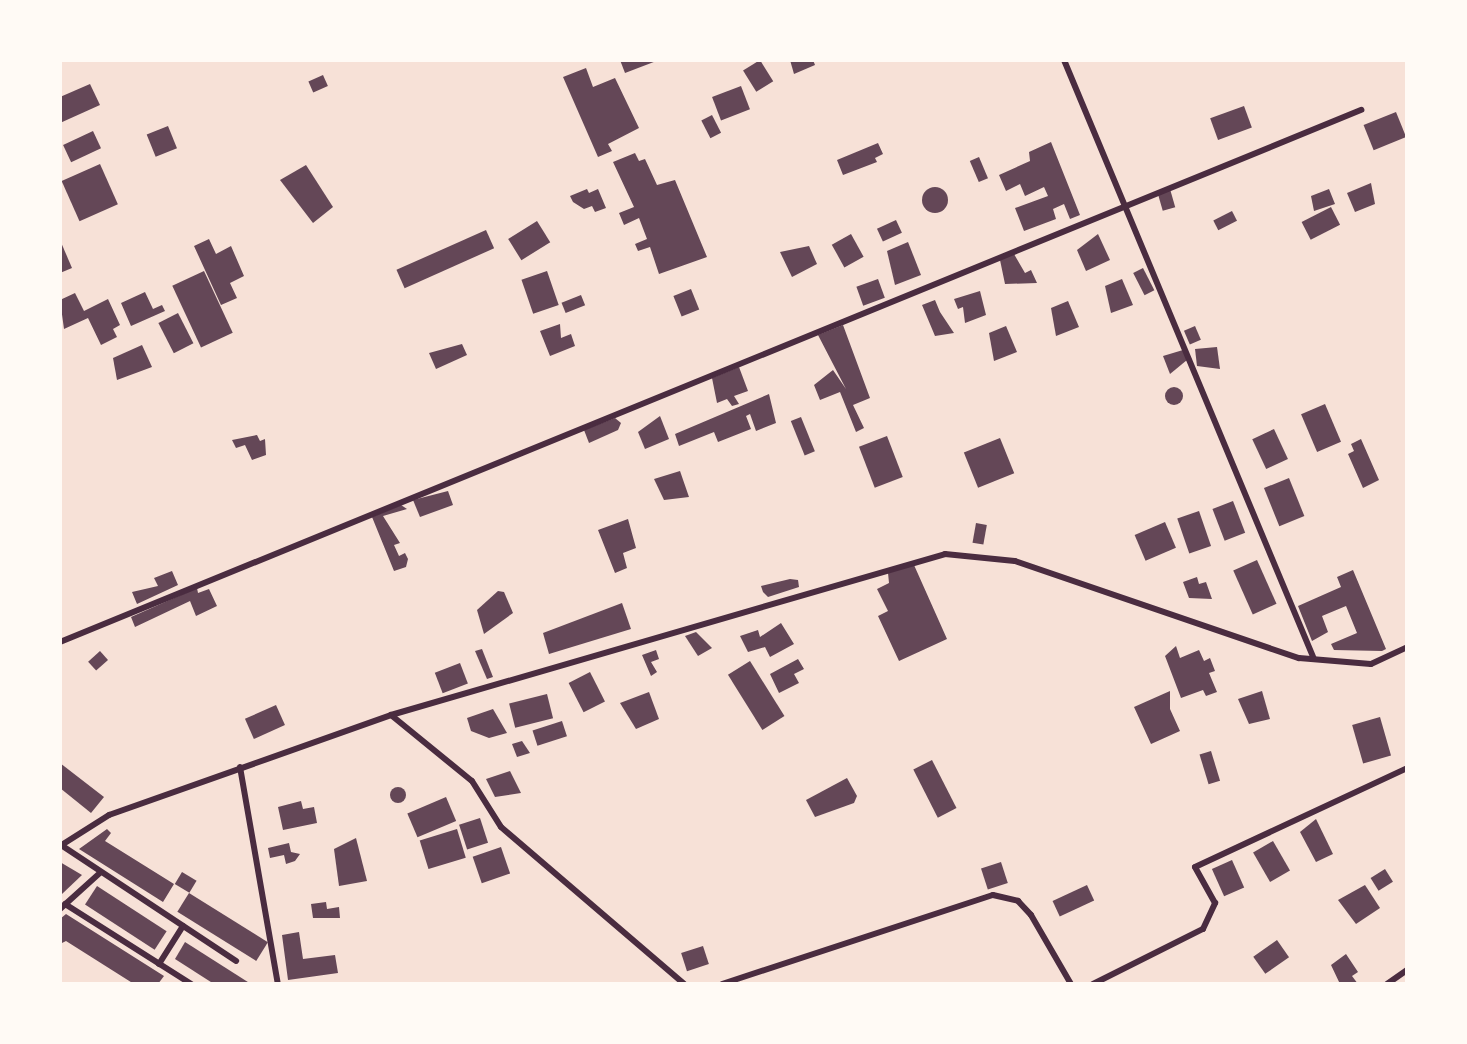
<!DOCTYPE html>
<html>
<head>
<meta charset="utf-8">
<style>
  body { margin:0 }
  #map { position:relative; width:1467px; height:1044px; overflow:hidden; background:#f7e1d7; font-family:"Asap Condensed",sans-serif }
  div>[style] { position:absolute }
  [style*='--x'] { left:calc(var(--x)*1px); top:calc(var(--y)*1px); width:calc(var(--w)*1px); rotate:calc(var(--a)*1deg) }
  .building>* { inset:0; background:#644757; transform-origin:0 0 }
  .round { border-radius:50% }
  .minor>* { height:6px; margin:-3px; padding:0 3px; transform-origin:3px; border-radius:3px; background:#4a2c40 }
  span { translate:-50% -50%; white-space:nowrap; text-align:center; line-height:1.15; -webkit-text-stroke:6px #fffaf5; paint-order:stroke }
  .frame { position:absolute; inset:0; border:62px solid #fffaf5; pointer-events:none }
</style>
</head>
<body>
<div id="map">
  <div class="building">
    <div style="clip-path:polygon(620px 60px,659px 60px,625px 73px)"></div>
    <div style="left:760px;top:60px;width:25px;height:20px;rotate:58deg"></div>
    <div style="clip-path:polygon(790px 60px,813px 60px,815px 65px,794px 74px)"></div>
    <div style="clip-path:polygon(586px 68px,593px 87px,615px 78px,639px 128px,608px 144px,612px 151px,598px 157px,563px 77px)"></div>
    <div style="left:323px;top:75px;width:12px;height:16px;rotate:66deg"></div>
    <div style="clip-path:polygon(90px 84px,100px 105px,60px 123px,60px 97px)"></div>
    <div style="left:741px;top:86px;width:25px;height:31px;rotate:69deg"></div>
    <div style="left:1244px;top:106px;width:23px;height:36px;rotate:70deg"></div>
    <div style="left:1396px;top:112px;width:27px;height:35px;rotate:68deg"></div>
    <div style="left:712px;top:115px;width:20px;height:12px;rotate:63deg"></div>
    <div style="left:168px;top:126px;width:24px;height:23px;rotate:68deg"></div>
    <div style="left:93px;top:131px;width:19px;height:33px;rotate:65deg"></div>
    <div style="clip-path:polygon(1051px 142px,1080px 215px,1070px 219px,1064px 204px,1053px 209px,1056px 219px,1024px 231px,1015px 208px,1048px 196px,1044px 187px,1025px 196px,1020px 184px,1006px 191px,999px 175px,1030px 161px,1029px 152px)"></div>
    <div style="clip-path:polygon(878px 143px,883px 154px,875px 158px,877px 162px,843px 175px,837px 160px)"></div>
    <div style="clip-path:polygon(635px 153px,639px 161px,645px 159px,657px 185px,675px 180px,707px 257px,659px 274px,650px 247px,638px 251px,635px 244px,647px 239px,639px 218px,624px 225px,619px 213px,634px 207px,613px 162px)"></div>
    <div style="left:979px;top:157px;width:23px;height:10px;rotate:67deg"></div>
    <div style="left:100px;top:164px;width:44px;height:42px;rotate:66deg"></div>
    <div style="clip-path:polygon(306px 165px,333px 207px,313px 223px,280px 180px)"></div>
    <div style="clip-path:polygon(1371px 183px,1375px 204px,1355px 212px,1347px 193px)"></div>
    <div class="round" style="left:922px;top:187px;width:26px;height:26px"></div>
    <div style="clip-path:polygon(587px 189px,589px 193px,598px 189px,606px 208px,595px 212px,592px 206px,584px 209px,573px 202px,570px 196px)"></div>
    <div style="left:1170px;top:189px;width:19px;height:13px;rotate:74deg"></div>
    <div style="clip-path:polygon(1329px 189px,1335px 204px,1314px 211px,1311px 196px)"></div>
    <div style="left:1331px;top:207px;width:20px;height:33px;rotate:63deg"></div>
    <div style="left:1232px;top:211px;width:11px;height:21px;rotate:63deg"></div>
    <div style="left:896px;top:220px;width:14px;height:21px;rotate:65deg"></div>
    <div style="left:537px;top:221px;width:25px;height:34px;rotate:58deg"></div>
    <div style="left:486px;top:230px;width:20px;height:98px;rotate:66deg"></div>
    <div style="left:851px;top:234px;width:26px;height:22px;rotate:61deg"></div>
    <div style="clip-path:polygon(1098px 234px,1110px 260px,1086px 271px,1077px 250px)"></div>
    <div style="clip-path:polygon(209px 239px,216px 254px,231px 246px,244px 276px,230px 283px,237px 298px,221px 305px,194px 246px)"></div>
    <div style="clip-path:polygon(60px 240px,72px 268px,60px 273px)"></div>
    <div style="clip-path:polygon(908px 242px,921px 275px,895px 285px,887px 251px)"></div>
    <div style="clip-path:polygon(809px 246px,817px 264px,792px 277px,780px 252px)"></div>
    <div style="clip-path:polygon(1014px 254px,1025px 273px,1031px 270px,1037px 283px,1005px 284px,1000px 260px)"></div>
    <div style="left:1143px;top:268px;width:25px;height:11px;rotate:63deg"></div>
    <div style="left:204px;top:271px;width:68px;height:35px;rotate:65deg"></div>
    <div style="left:547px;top:271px;width:36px;height:27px;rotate:71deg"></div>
    <div style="left:878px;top:279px;width:20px;height:23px;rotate:70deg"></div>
    <div style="clip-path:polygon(1122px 279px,1133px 305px,1111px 313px,1105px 286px)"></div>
    <div style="left:691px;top:289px;width:22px;height:19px;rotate:68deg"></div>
    <div style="clip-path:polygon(980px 291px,986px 315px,965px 323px,963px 307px,958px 309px,954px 299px)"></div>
    <div style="clip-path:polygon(145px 292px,153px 309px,162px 305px,165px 311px,131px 326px,121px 303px)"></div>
    <div style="clip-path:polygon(75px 293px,84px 311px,108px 299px,120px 325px,113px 329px,117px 337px,101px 345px,88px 318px,64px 329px,60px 300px)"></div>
    <div style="left:581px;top:295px;width:11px;height:21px;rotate:68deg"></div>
    <div style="clip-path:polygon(935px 300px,940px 312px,954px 333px,935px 336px,922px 305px)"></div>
    <div style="clip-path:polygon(1068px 301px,1079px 327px,1056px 336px,1051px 308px)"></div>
    <div style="left:178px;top:313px;width:34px;height:22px;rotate:63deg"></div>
    <div style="clip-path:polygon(560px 324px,561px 338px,571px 334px,575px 346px,550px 356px,540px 331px)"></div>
    <div style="clip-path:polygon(843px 325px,870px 398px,853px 405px,864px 428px,856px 432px,840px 392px,820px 400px,814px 385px,833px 370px,846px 389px,818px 335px)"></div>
    <div style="clip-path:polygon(1006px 326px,1017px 352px,994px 361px,989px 333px)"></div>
    <div style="left:1195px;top:326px;width:15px;height:12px;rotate:67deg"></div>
    <div style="clip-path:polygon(462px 344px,467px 355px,436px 369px,429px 353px)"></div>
    <div style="clip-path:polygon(142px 345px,152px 367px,117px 380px,113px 358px)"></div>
    <div style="clip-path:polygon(1217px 347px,1220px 369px,1197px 366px,1195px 349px)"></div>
    <div style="clip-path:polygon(1183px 350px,1187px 360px,1170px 374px,1163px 356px)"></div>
    <div style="clip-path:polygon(739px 367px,748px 391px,734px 396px,739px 404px,732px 406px,727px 399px,717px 403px,712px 378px)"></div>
    <div class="round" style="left:1165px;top:387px;width:18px;height:18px"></div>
    <div style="clip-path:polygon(769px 394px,776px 423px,756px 431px,750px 414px,746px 416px,751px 429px,718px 442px,714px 432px,679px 446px,675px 434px)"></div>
    <div style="left:1325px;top:404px;width:41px;height:26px;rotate:67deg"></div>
    <div style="clip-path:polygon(660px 416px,669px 439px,645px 449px,638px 432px)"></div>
    <div style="left:801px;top:417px;width:37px;height:11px;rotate:68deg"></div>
    <div style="clip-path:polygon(615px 418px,621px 423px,618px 430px,589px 443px,584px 430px)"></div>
    <div style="left:1274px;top:429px;width:33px;height:24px;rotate:65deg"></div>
    <div style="clip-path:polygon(257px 435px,260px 441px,265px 439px,266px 455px,252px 460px,245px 445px,236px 448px,232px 440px)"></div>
    <div style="left:887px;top:436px;width:44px;height:30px;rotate:69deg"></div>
    <div style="left:1000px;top:438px;width:38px;height:39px;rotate:68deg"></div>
    <div style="clip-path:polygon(1361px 439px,1379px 480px,1363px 488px,1348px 454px,1354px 451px,1351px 444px)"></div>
    <div style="clip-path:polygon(680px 471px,689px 497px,664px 500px,654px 479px)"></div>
    <div style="left:1289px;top:478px;width:41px;height:27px;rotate:68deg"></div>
    <div style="clip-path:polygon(448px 491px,453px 505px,420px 517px,413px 500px)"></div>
    <div style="left:1233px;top:501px;width:34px;height:22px;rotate:69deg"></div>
    <div style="clip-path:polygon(401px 505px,407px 509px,383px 516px,400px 543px,394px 545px,399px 556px,405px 553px,408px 559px,406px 567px,394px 571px,372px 517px)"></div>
    <div style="left:1199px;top:511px;width:37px;height:23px;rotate:71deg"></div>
    <div style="clip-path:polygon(628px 519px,636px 548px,623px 553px,627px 568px,615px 573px,598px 530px)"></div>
    <div style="left:1165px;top:522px;width:28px;height:33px;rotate:67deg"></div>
    <div style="left:976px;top:523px;width:11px;height:20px;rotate:10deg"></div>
    <div style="left:1257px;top:560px;width:48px;height:26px;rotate:66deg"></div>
    <div style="clip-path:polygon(914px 565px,947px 639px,899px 661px,878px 616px,888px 611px,877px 589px,889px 583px,888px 573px)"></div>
    <div style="clip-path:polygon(1353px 570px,1386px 649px,1382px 651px,1334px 650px,1331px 644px,1357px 633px,1346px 606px,1322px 616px,1328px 632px,1312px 641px,1298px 606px,1341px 587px,1337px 577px)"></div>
    <div style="clip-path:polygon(172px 571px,178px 585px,137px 604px,132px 592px,158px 586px,154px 578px)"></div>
    <div style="clip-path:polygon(1197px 577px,1199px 584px,1206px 582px,1212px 599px,1189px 598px,1183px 582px)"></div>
    <div style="clip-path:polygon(790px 579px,798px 580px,799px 587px,768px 597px,763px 592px,761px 586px)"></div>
    <div style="clip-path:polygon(197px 588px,198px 593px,209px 589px,217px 606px,196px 616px,190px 601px,135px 627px,131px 617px)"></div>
    <div style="clip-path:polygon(498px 591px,504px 592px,513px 613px,484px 634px,477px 610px)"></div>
    <div style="clip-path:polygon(622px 603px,631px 629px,549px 654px,543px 633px)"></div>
    <div style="clip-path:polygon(781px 623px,794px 644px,770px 657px,765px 647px,748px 652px,740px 636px,758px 630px,760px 637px)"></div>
    <div style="clip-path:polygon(696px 632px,712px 648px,698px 656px,685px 636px)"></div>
    <div style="clip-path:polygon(1176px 646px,1180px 658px,1199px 650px,1204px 661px,1210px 658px,1215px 671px,1209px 673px,1217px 692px,1206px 696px,1203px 690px,1181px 698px,1165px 656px)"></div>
    <div style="clip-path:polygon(482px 649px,493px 677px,487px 679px,475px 651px)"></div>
    <div style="clip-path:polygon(656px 650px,659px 659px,651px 662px,657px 672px,651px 676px,642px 655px)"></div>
    <div style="left:100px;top:651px;width:12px;height:16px;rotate:48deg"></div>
    <div style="clip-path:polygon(798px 659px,804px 669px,794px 674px,799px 683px,779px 693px,770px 674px)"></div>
    <div style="left:750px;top:661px;width:65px;height:26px;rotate:58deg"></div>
    <div style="left:460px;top:663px;width:22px;height:27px;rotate:69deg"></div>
    <div style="left:590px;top:672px;width:33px;height:24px;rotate:63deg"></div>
    <div style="clip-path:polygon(1170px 691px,1170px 709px,1180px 731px,1151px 744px,1134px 707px)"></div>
    <div style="clip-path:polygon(1262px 691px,1270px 719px,1249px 724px,1238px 699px)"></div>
    <div style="clip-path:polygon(649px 692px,659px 719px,636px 729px,620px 703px)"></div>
    <div style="left:547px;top:694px;width:25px;height:39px;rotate:76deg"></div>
    <div style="left:276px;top:705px;width:22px;height:34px;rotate:66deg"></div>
    <div style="clip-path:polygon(493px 709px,507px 733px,489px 738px,471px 731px,467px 718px)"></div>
    <div style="left:1380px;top:717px;width:40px;height:29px;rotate:74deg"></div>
    <div style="left:562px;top:721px;width:16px;height:31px;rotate:72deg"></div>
    <div style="clip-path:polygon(522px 741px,530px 753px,517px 757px,512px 744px)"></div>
    <div style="left:1211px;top:751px;width:31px;height:12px;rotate:73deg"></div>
    <div style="left:932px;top:760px;width:54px;height:21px;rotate:63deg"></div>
    <div style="clip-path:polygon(60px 763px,104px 797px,91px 813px,60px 788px)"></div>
    <div style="clip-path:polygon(510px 771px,521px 793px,495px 797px,486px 779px)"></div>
    <div style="clip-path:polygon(847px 778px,857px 796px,854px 803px,815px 817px,806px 800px)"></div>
    <div class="round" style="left:390px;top:787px;width:16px;height:16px"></div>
    <div style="left:446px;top:797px;width:26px;height:42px;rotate:67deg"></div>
    <div style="clip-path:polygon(301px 801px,303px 809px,314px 807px,317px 823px,283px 830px,278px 807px)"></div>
    <div style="left:480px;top:818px;width:26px;height:22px;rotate:72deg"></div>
    <div style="clip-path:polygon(1316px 819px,1333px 854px,1316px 862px,1300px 832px)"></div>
    <div style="clip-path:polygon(107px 829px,111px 833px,105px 841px,174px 884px,163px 902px,79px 849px)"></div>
    <div style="left:457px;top:829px;width:30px;height:39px;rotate:73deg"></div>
    <div style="clip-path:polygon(356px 838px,367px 881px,339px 886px,334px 849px)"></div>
    <div style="left:1273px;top:841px;width:34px;height:23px;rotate:60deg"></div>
    <div style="clip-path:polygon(289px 843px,291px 852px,300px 854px,295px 861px,286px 864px,284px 855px,270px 858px,268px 848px)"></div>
    <div style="left:501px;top:847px;width:28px;height:30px;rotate:71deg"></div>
    <div style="left:1232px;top:860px;width:30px;height:22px;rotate:66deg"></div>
    <div style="clip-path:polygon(60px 862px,82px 875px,62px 894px,60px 893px)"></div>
    <div style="left:1001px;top:862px;width:22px;height:21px;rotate:72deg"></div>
    <div style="left:1385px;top:869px;width:15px;height:17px;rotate:58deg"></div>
    <div style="left:182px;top:872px;width:17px;height:14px;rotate:31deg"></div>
    <div style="left:1087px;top:885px;width:17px;height:38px;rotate:65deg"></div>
    <div style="clip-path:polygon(1365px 885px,1380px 908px,1356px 924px,1338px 900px)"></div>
    <div style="left:97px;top:886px;width:83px;height:22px;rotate:33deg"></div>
    <div style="left:189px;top:893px;width:93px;height:22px;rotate:32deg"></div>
    <div style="clip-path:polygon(326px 902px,327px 909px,339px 907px,340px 918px,313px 918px,311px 904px)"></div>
    <div style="clip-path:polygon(66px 914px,164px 976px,158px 984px,134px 984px,66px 941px,60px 944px,60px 919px)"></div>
    <div style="clip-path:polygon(299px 932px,303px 959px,335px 955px,338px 973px,288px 980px,282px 935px)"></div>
    <div style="left:1277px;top:940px;width:21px;height:29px;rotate:55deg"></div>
    <div style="clip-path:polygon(185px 942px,251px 984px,214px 984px,175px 959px)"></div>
    <div style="left:703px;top:946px;width:19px;height:23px;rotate:72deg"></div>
    <div style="clip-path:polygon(1346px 954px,1358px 972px,1352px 976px,1358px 984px,1340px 984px,1331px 965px)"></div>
  </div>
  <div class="minor">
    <div style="--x:1064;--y:60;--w:649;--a:67.35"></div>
    <div style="--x:60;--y:642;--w:1406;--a:-22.24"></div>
    <div style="--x:391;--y:715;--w:104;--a:39.2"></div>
    <div style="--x:472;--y:781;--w:54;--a:57.8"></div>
    <div style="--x:501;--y:827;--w:241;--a:40.6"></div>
    <div style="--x:240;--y:767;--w:220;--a:80.1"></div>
    <div style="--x:61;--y:845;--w:210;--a:33.5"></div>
    <div style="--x:60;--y:846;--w:58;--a:-32.3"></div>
    <div style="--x:109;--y:815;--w:299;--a:-19.5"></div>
    <div style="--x:391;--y:715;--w:577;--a:-16.2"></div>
    <div style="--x:945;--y:554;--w:70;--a:5.7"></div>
    <div style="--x:1015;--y:561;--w:300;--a:18.9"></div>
    <div style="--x:1299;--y:658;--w:72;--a:4.8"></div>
    <div style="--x:1371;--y:664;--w:40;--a:-25"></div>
    <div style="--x:65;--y:904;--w:149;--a:32.4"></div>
    <div style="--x:60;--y:909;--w:55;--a:-42.1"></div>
    <div style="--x:159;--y:964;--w:45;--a:-57.7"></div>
    <div style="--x:722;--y:984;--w:285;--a:-18.2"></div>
    <div style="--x:993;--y:895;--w:26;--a:13"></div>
    <div style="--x:1018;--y:901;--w:19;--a:47"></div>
    <div style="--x:1031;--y:915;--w:80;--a:59.9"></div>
    <div style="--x:1093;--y:984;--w:123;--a:-26.6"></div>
    <div style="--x:1203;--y:929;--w:29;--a:-65"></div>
    <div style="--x:1215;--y:903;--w:41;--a:-119.1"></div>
    <div style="--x:1195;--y:867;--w:234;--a:-25"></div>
    <div style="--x:1387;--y:984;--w:24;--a:-35"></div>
  </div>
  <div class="frame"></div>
</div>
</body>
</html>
